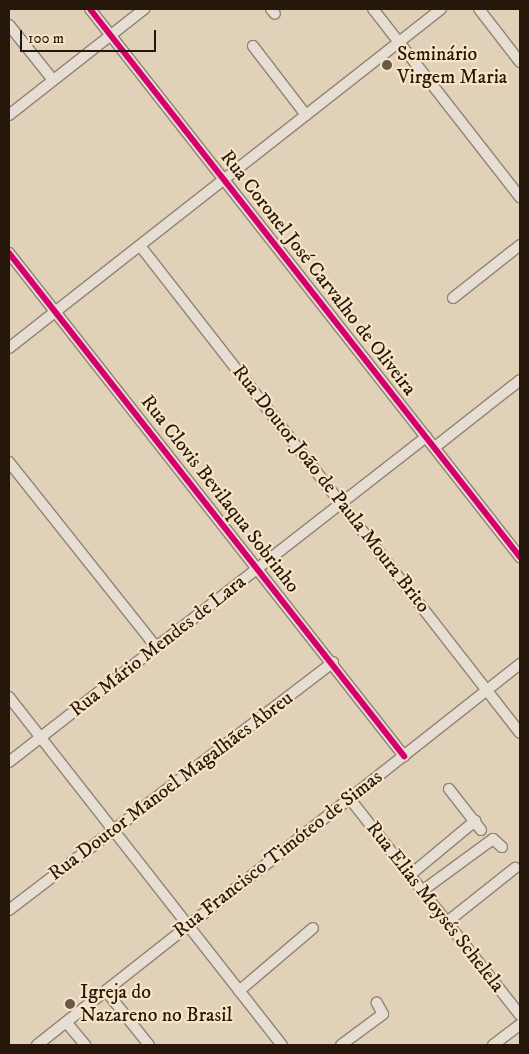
<!DOCTYPE html>
<html>
<head>
<meta charset="utf-8">
<style>
  body { margin:0 }
  #map { position:relative; width:529px; height:1054px; overflow:hidden; background:#e2d1b9; font-family:"IM FELL DW Pica",serif }
  div>[style] { position:absolute }
  [style*='--x'] { left:calc(var(--x)*1px); top:calc(var(--y)*1px); width:calc(var(--w)*1px); rotate:calc(var(--a)*1deg) }
  .roads { filter:drop-shadow(1px 0 #908475) drop-shadow(-1px 0 #908475) drop-shadow(0 1px #908475) drop-shadow(0 -1px #908475) }
  .minor>* { height:10px; margin:-5px; padding:0 5px; transform-origin:5px; border-radius:5px; background:#e6ded2 }
  .cycleway>* { height:6px; margin:-3px; padding:0 3px; transform-origin:3px; border-radius:3px; background:#d6006c }
  .dots>* { width:14px; height:14px; translate:-50% -50%; box-sizing:border-box; border:2px solid #f7e3c6; border-radius:50% }
  span { translate:-50% -50%; white-space:nowrap; text-align:center; line-height:1.15; -webkit-text-stroke:4.5px #f7e3c6; paint-order:stroke }
  .poi-label { font-size:20px; color:#25170a }
  .left { translate:0 -50%; text-align:left }
  .street-label { font-size:20px; color:#25170a }
  .frame { position:absolute; inset:0; border:10px solid #25170a; pointer-events:none }
  .scale { position:absolute; left:20px; top:30px; width:136px; height:22px; box-sizing:border-box; border:2px solid #25170a; border-top:0; padding-left:6px; font-size:15px; line-height:18px; white-space:nowrap; color:#25170a; -webkit-text-stroke:4px #f7e3c6; paint-order:stroke }
</style>
</head>
<body>
<div id="map">
  <div class="roads">
    <div class="minor">
      <div style="--x:90;--y:9;--w:697;--a:51.88"></div>
      <div style="--x:271;--y:9;--w:6;--a:51"></div>
      <div style="--x:373;--y:9;--w:239;--a:52"></div>
      <div style="--x:479;--y:9;--w:67;--a:52.3"></div>
      <div style="--x:9;--y:25;--w:70;--a:51.3"></div>
      <div style="--x:253;--y:46;--w:87;--a:52.5"></div>
      <div style="--x:9;--y:115;--w:172;--a:-38.1"></div>
      <div style="--x:141;--y:247;--w:616;--a:52.05"></div>
      <div style="--x:9;--y:253;--w:640;--a:51.86"></div>
      <div style="--x:453;--y:298;--w:85;--a:-38.3"></div>
      <div style="--x:9;--y:348;--w:549;--a:-38.12"></div>
      <div style="--x:435;--y:447;--w:108;--a:-38.2"></div>
      <div style="--x:9;--y:462;--w:238;--a:51.5"></div>
      <div style="--x:9;--y:697;--w:442;--a:51.9"></div>
      <div style="--x:9;--y:762;--w:529;--a:-37.93"></div>
      <div style="--x:449;--y:789;--w:52;--a:52"></div>
      <div style="--x:350;--y:799;--w:275;--a:51.8"></div>
      <div style="--x:410;--y:875;--w:85;--a:-39.7"></div>
      <div style="--x:422;--y:891;--w:88;--a:-36.2"></div>
      <div style="--x:493;--y:839;--w:12;--a:42"></div>
      <div style="--x:9;--y:910;--w:408;--a:-37.4"></div>
      <div style="--x:447;--y:922;--w:87;--a:-38.5"></div>
      <div style="--x:106;--y:991;--w:69;--a:51.5"></div>
      <div style="--x:239;--y:991;--w:97;--a:-40.4"></div>
      <div style="--x:66;--y:1022;--w:30;--a:50"></div>
      <div style="--x:37;--y:1045;--w:615;--a:-38.27"></div>
      <div style="--x:341;--y:1045;--w:52;--a:-36.4"></div>
      <div style="--x:383;--y:1014;--w:13;--a:-119"></div>
      <div style="--x:493;--y:1045;--w:34;--a:-37"></div>
    </div>
  </div>
  <div class="cycleway">
    <div style="--x:90;--y:9;--w:697;--a:51.88"></div>
    <div style="--x:9;--y:253;--w:640;--a:51.86"></div>
  </div>
  <div class="dots">
    <div style="left:387px;top:65px;background:#675847"></div>
    <div style="left:70px;top:1004px;background:#675847"></div>
  </div>
  <div class="poi-label">
    <span class="left" style="left:397px;top:66px">Seminário<br>Virgem Maria</span>
    <span class="left" style="left:80px;top:1004px">Igreja do<br>Nazareno no Brasil</span>
  </div>
  <div class="street-label">
    <span style="left:318px;top:273px;rotate:52deg">Rua Coronel José Carvalho de Oliveira</span>
    <span style="left:331px;top:489px;rotate:52deg">Rua Doutor João de Paula Moura Brito</span>
    <span style="left:220px;top:494px;rotate:52deg">Rua Clovis Bevilaqua Sobrinho</span>
    <span style="left:158px;top:646px;rotate:-38deg">Rua Mário Mendes de Lara</span>
    <span style="left:171px;top:786px;rotate:-37deg">Rua Doutor Manoel Magalhães Abreu</span>
    <span style="left:278px;top:854px;rotate:-38deg">Rua Francisco Timóteo de Simas</span>
    <span style="left:435px;top:907px;rotate:52deg">Rua Elias Moysés Schelela</span>
  </div>
  <div class="frame"></div>
  <div class="scale">100 m</div>
</div>
</body>
</html>
